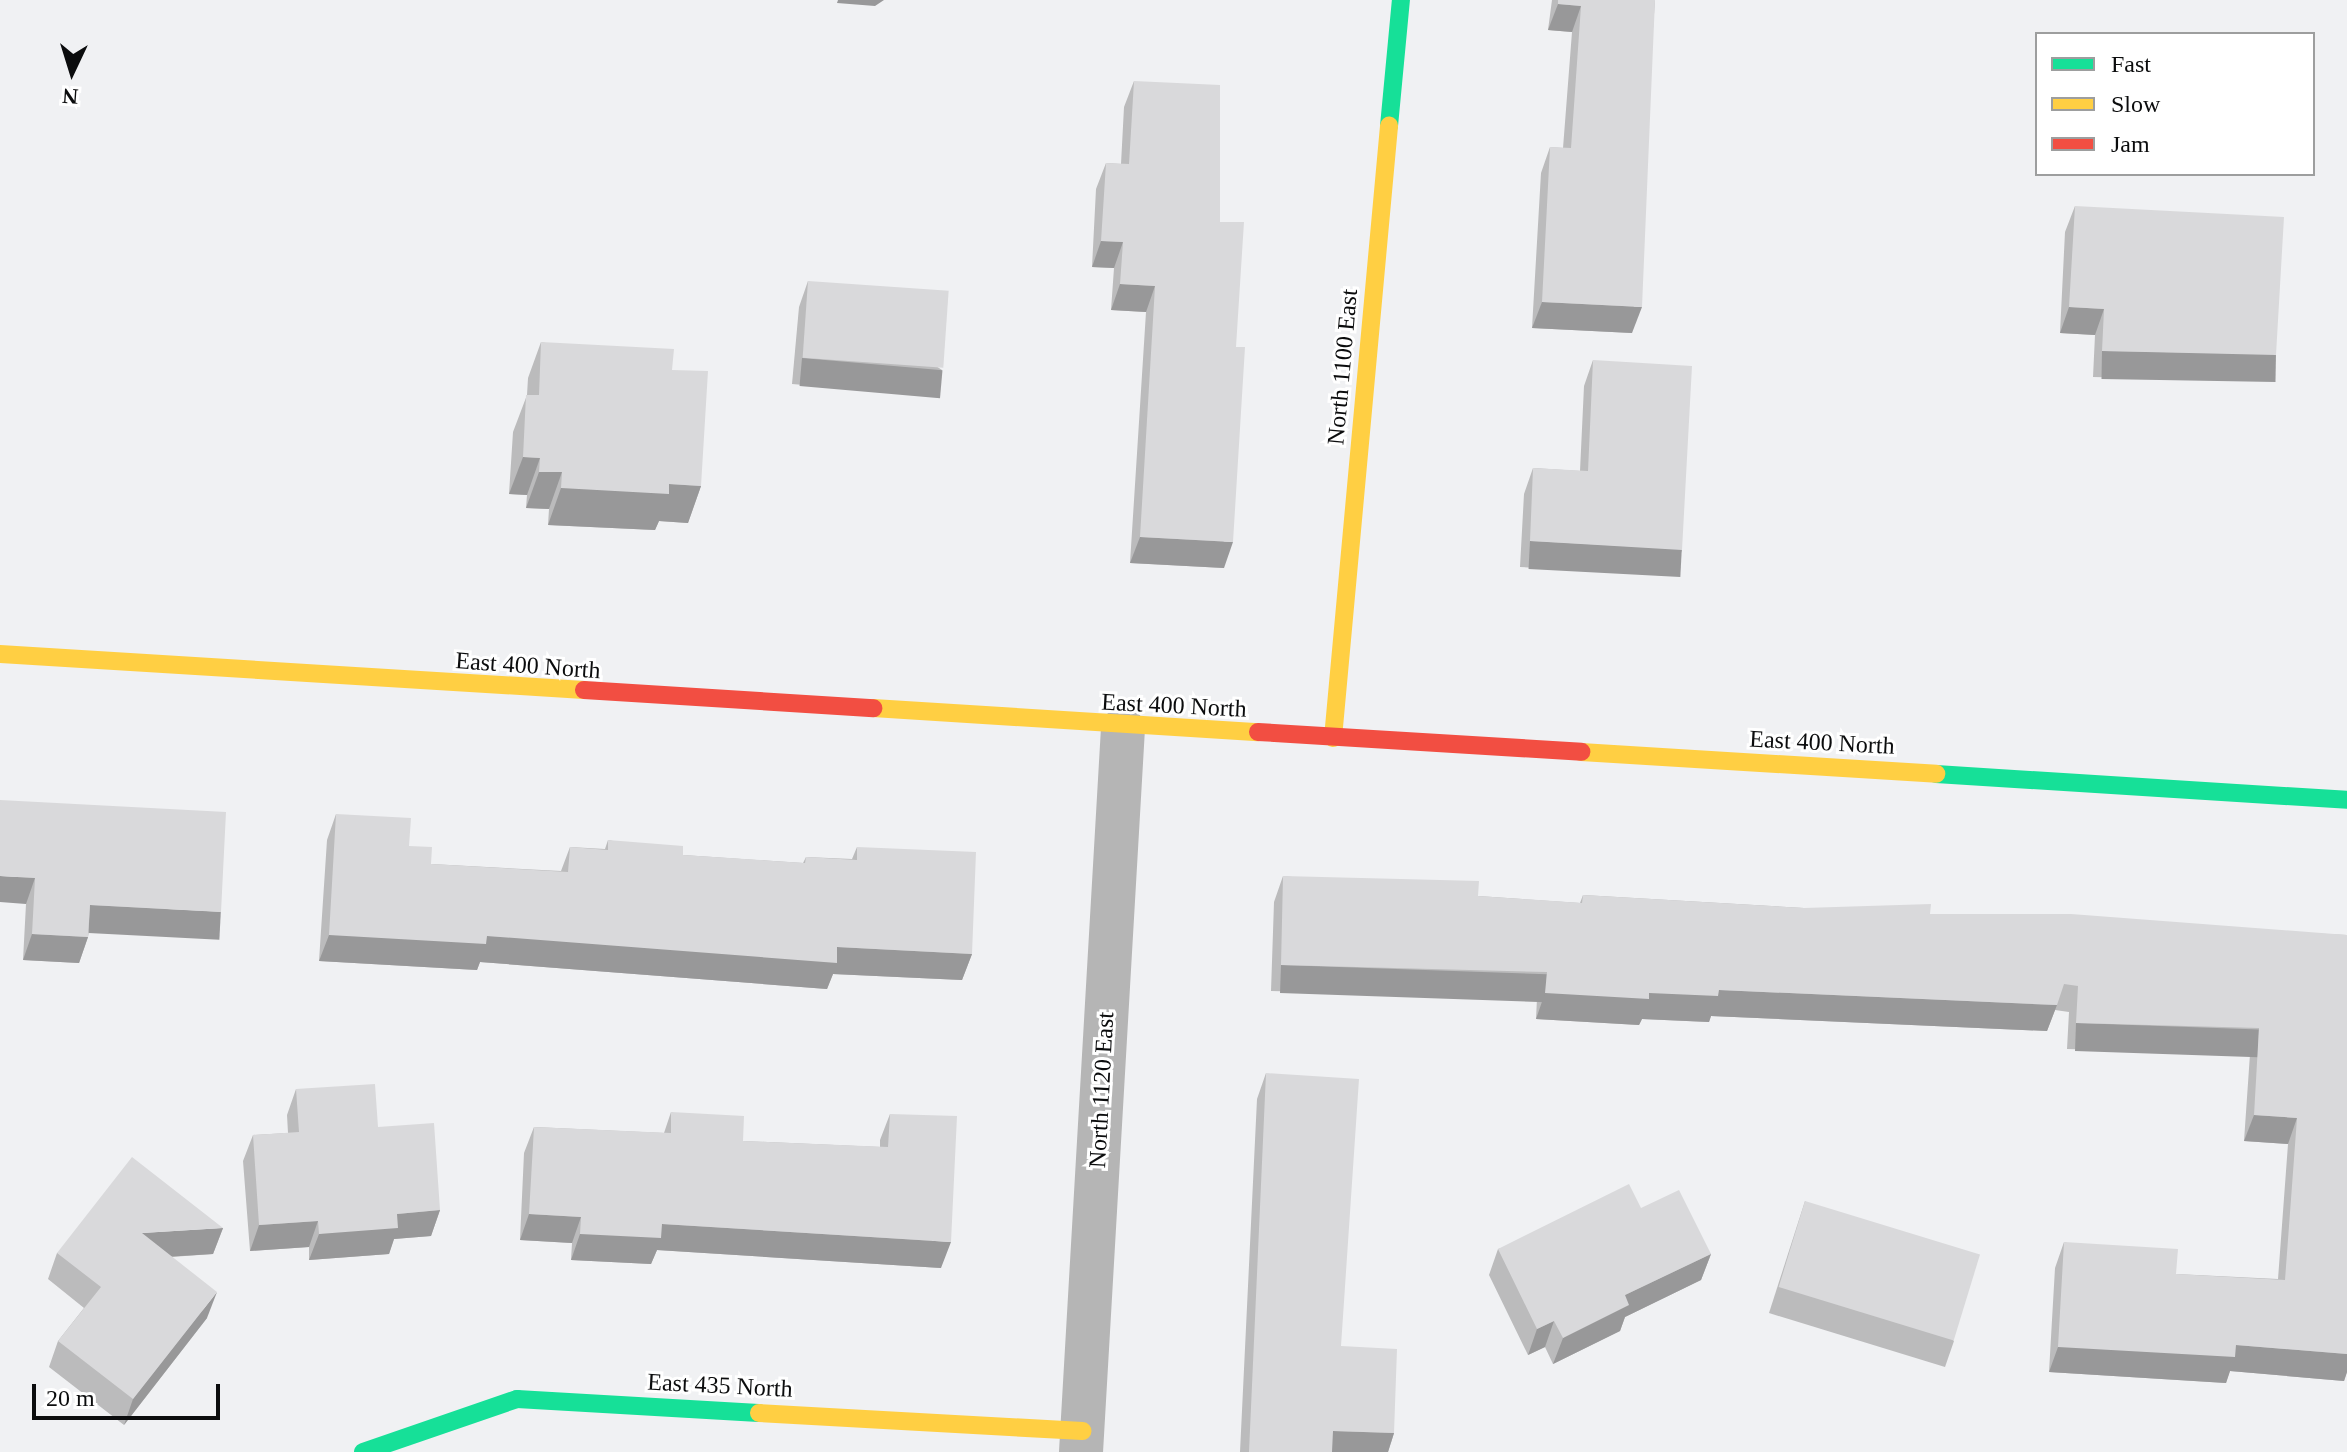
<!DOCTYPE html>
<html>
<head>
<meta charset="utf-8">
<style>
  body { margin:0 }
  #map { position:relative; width:2347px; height:1452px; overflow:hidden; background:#f0f1f3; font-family:"Times New Roman",serif }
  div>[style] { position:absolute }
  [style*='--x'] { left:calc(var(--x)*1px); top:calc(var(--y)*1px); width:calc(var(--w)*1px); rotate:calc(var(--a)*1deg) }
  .street>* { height:44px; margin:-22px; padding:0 22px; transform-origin:22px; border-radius:22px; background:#b5b5b5 }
  .fast>* { height:18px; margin:-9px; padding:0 9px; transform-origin:9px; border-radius:9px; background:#16e098 }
  .slow>* { height:18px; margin:-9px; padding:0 9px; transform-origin:9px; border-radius:9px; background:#ffcf43 }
  .jam>* { height:18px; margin:-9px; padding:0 9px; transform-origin:9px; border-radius:9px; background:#f24e42 }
  .wall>* { inset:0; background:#bbbbbc }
  .shaded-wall>* { inset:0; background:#989899; transform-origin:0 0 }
  .building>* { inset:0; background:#d9d9db; transform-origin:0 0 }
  span { translate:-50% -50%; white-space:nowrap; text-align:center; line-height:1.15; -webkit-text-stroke:6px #fff; paint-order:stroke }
  .street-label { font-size:24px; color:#0b0c0d }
  .legend { position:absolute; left:2035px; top:32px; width:280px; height:144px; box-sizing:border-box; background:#fff; border:2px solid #9d9e9e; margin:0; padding:10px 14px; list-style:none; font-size:24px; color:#0b0c0d }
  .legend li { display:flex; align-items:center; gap:16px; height:40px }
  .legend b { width:40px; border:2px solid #9d9e9e }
  .north { position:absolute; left:32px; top:32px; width:80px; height:80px; -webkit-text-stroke:6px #fff; paint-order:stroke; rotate:184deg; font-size:22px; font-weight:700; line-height:32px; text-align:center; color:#0b0c0d }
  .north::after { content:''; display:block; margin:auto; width:28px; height:36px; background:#0b0c0d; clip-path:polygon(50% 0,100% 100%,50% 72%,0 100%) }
  .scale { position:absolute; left:32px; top:1384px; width:188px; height:36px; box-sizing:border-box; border:4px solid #0b0c0d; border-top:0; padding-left:10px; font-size:24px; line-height:28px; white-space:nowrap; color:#0b0c0d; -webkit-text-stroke:6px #fff; paint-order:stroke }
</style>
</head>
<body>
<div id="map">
  <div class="street">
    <div style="--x:1081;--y:1452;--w:724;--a:-86.68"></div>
  </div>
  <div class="fast">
    <div style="--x:1389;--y:126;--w:127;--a:-84.6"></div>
    <div style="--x:1936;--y:774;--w:412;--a:3.6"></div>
    <div style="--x:363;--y:1452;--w:163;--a:-19"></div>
    <div style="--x:517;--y:1399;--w:242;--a:3.3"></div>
  </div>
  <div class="slow">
    <div style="--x:0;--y:654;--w:585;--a:3.53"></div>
    <div style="--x:873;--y:708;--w:386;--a:3.6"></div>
    <div style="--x:1333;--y:738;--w:615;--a:-84.77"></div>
    <div style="--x:1581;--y:752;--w:356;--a:3.5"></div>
    <div style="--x:759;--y:1413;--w:324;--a:3.2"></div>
  </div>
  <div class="jam">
    <div style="--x:584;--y:690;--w:290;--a:3.6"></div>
    <div style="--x:1258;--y:732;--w:324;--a:3.5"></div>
  </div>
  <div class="wall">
    <div style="clip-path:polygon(1552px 0,1655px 0,1632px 333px,1532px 328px,1541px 173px,1550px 147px,1563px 148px,1572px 32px,1548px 30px)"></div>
    <div style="clip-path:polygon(1134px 81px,1220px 222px,1224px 568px,1130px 563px,1146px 312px,1111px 310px,1114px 268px,1092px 267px,1096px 189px,1106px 163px,1121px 164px,1124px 107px)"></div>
    <div style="clip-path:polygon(2075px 206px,2266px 381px,2093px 377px,2095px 335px,2060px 333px,2065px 232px)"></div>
    <div style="clip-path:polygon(808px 281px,942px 370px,932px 396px,792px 384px,799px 307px)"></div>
    <div style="clip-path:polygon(541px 342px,672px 370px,701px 486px,688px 523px,659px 521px,655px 530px,548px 525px,549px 509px,526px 508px,527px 495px,509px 494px,513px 432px,527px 395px,528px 378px)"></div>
    <div style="clip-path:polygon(1593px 360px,1682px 550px,1672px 576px,1520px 567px,1524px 494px,1533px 468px,1580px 471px,1584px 386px)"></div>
    <div style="clip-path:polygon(0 800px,211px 938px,89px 931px,88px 937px,79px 963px,23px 960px,26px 904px)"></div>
    <div style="clip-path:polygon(336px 814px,431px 864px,561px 871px,570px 847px,605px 849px,608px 840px,683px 855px,803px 863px,806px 857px,852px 859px,857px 847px,972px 954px,962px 980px,833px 974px,827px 989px,480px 962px,477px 970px,319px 961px,327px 840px)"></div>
    <div style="clip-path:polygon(1283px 876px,1478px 896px,1580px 903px,1583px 895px,1804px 908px,2347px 935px,2347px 1372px,2344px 1381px,2230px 1371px,2226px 1383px,2049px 1372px,2055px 1268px,2064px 1242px,2176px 1274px,2278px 1279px,2288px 1144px,2244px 1141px,2250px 1054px,2067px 1049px,2069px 1012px,2055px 1010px,2047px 1031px,1711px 1016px,1709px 1022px,1642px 1019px,1639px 1025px,1536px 1019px,1537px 998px,1271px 991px,1274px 902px)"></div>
    <div style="clip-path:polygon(1266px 1073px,1341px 1346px,1394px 1433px,1388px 1452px,1240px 1452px,1257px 1099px)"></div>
    <div style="clip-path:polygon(296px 1089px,378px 1127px,440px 1210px,431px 1236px,394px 1239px,389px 1254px,309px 1260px,309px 1247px,250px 1251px,243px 1161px,253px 1135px,288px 1133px,287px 1115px)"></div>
    <div style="clip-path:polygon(671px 1112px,743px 1141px,880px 1147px,880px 1140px,890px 1114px,941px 1268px,657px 1250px,651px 1264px,571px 1260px,572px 1243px,520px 1240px,524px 1153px,534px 1127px,664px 1133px)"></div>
    <div style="clip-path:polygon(1805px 1201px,1954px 1341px,1945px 1367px,1769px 1313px)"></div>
    <div style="clip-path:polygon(1641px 1208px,1711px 1254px,1701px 1280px,1625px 1317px,1620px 1331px,1553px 1364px,1545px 1347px,1528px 1355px,1489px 1275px,1498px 1249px)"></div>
    <div style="clip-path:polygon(223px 1228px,213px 1254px,171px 1257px,207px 1318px,124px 1425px,49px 1367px,58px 1341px,84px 1308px,48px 1279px,57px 1253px)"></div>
  </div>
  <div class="shaded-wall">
    <div style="clip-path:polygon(838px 0,884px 0,875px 6px,837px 3px)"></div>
    <div style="clip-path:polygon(1558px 4px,1581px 6px,1572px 32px,1548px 30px)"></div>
    <div style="clip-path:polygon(1101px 241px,1123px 242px,1114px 268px,1092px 267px)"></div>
    <div style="clip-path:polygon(1120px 284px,1155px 286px,1146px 312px,1111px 310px)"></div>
    <div style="clip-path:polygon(1542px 302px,1642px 307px,1632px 333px,1532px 328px)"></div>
    <div style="clip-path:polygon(2069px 307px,2104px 309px,2095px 335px,2060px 333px)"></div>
    <div style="left:2102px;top:351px;width:174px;height:28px;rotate:1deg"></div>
    <div style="left:802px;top:358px;width:141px;height:28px;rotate:5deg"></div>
    <div style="clip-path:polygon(523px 457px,540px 458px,527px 495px,509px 494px)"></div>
    <div style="clip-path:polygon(539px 472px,562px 472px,549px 509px,526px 508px)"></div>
    <div style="clip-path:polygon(669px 484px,701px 486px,688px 523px,659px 521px,655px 530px,548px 525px,561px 488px)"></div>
    <div style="clip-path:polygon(1140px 537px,1233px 542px,1224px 568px,1130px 563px)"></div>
    <div style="left:1530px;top:541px;width:152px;height:28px;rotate:3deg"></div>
    <div style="clip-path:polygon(0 876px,35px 878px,26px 904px,0 902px)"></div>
    <div style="left:90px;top:905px;width:131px;height:28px;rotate:3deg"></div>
    <div style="clip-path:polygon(32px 934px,88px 937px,79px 963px,23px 960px)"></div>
    <div style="clip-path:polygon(329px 935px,487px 936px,837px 947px,972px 954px,962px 980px,833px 974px,827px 989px,480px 962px,477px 970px,319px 961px)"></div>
    <div style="left:1281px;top:965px;width:266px;height:28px;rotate:2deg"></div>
    <div style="clip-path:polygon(1719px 990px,2057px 1005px,2047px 1031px,1711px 1016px,1709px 1022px,1642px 1019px,1639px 1025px,1536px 1019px,1545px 993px,1649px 993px)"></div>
    <div style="left:2076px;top:1023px;width:183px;height:28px;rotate:2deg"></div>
    <div style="clip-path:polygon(2254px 1115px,2297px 1118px,2288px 1144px,2244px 1141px)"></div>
    <div style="clip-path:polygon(440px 1210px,431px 1236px,394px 1239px,389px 1254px,309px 1260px,319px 1234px,397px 1214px)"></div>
    <div style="clip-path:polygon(529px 1214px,581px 1217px,572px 1243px,520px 1240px)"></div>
    <div style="clip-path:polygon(318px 1221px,309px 1247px,250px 1251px,259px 1225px)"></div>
    <div style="clip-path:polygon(662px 1224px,951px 1242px,941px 1268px,657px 1250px,651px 1264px,571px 1260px,580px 1234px)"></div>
    <div style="clip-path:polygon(223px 1228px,213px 1254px,132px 1259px,142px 1233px)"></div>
    <div style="clip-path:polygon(1711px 1254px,1701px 1280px,1625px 1317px,1620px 1331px,1553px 1364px,1563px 1338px,1625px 1295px)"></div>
    <div style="clip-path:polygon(217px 1292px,207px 1318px,124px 1425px,133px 1399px)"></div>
    <div style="clip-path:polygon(1554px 1321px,1545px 1347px,1528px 1355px,1537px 1329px)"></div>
    <div style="clip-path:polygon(2236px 1345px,2347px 1354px,2347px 1372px,2344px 1381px,2230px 1371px,2226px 1383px,2049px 1372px,2058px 1347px)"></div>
    <div style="clip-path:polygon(1333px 1431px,1394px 1433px,1388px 1452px,1325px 1452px)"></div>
  </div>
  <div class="building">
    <div style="clip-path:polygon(1558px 0,1655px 0,1642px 307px,1542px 302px,1550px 147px,1571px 148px,1581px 6px,1558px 4px)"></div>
    <div style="clip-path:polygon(1134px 81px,1220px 85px,1220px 222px,1244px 222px,1236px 347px,1245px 347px,1233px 542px,1140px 537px,1155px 286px,1120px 284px,1123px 242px,1101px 241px,1106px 163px,1129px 164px)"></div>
    <div style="clip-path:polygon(2075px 206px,2284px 217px,2276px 355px,2102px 351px,2104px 309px,2069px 307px)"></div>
    <div style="left:808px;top:281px;width:141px;height:77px;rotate:4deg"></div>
    <div style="clip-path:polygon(541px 342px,674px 349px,672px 370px,708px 371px,701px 486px,669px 484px,669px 494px,561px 488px,562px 472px,539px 472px,540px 458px,523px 457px,526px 395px,539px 395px)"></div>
    <div style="clip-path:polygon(1593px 360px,1692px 366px,1682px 550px,1530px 541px,1533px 468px,1588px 471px)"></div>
    <div style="clip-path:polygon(0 800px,226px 812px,221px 912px,90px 905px,88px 937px,32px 934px,35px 878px,0 876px)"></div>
    <div style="clip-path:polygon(336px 814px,411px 818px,409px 846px,432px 847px,431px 864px,568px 872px,570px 847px,608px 850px,608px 840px,683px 846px,683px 855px,805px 863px,806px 857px,857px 860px,857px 847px,976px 852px,972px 954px,837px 947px,837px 963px,487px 936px,486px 944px,329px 935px)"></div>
    <div style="clip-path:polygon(1283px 876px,1479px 881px,1478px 896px,1582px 903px,1583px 895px,1804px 908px,1931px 904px,1930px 914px,2071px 914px,2347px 935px,2347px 1354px,2236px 1345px,2235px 1357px,2058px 1347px,2064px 1242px,2178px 1249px,2176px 1274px,2285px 1280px,2297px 1118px,2254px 1115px,2259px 1028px,2076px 1023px,2078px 986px,2064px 984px,2057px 1005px,1719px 990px,1718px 996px,1649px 993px,1649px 999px,1545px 993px,1547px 972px,1281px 965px)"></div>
    <div style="clip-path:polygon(1266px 1073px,1359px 1079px,1341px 1346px,1397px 1349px,1394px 1433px,1333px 1431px,1332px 1452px,1249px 1452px)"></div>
    <div style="clip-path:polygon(375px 1084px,378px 1127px,434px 1123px,440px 1210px,397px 1214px,398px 1228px,319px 1234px,318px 1221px,259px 1225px,253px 1135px,299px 1132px,296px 1089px)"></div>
    <div style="clip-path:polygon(671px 1112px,744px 1116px,743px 1141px,888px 1147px,890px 1114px,957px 1116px,951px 1242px,662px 1224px,661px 1238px,580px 1234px,581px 1217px,529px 1214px,534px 1127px,671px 1133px)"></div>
    <div style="clip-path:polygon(132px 1157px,223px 1228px,142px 1233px,217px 1292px,133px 1399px,58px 1341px,101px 1287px,57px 1253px)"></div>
    <div style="clip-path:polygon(1629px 1184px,1641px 1208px,1679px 1190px,1711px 1254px,1625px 1295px,1629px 1305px,1563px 1338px,1554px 1321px,1537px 1329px,1498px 1249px)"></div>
    <div style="left:1805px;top:1201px;width:183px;height:90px;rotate:17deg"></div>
  </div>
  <div class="street-label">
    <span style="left:1343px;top:367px;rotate:-85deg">North 1100 East</span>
    <span style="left:528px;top:666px;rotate:4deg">East 400 North</span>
    <span style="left:1174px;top:706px;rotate:3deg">East 400 North</span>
    <span style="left:1822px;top:743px;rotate:3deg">East 400 North</span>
    <span style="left:1102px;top:1090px;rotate:-87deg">North 1120 East</span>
    <span style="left:720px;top:1386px;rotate:3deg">East 435 North</span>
  </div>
  <ul class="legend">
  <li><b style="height:10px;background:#16e098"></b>Fast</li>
  <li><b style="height:10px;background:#ffcf43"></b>Slow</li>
  <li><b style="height:10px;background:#f24e42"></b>Jam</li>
  </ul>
  <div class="north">N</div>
  <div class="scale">20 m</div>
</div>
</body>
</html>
